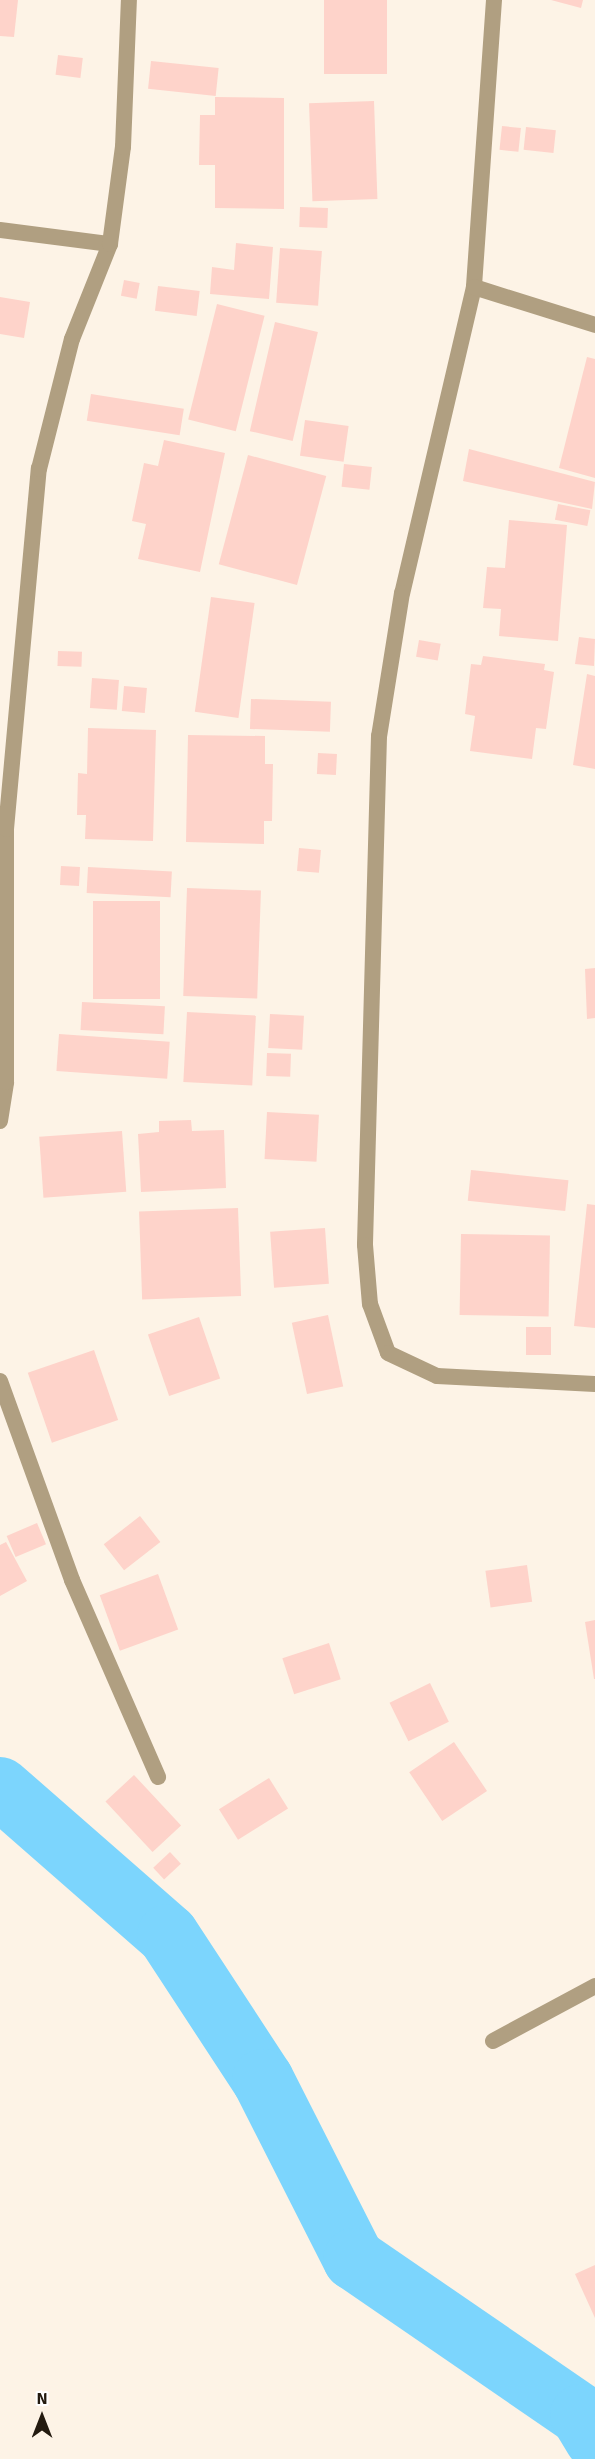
<!DOCTYPE html>
<html>
<head>
<meta charset="utf-8">
<style>
  body { margin:0 }
  #map { position:relative; width:595px; height:2459px; overflow:hidden; background:#fdf3e6; font-family:Signika,sans-serif }
  div>[style] { position:absolute }
  [style*='--x'] { left:calc(var(--x)*1px); top:calc(var(--y)*1px); width:calc(var(--w)*1px); rotate:calc(var(--a)*1deg) }
  .river>* { height:62px; margin:-31px; padding:0 31px; transform-origin:31px; border-radius:31px; background:#7cd5fd }
  .building>* { inset:0; background:#fed3ca; transform-origin:0 0 }
  .minor>* { height:16px; margin:-8px; padding:0 8px; transform-origin:8px; border-radius:8px; background:#b09f81 }
  span { translate:-50% -50%; white-space:nowrap; text-align:center; line-height:1.15; -webkit-text-stroke:4.5px #fff; paint-order:stroke }
  .north { position:absolute; left:12px; top:2387px; width:60px; height:60px; -webkit-text-stroke:4px #fff; paint-order:stroke; rotate:0deg; font-size:16px; font-weight:700; line-height:24px; text-align:center; color:#231a0f }
  .north::after { content:''; display:block; margin:auto; width:21px; height:27px; background:#231a0f; clip-path:polygon(50% 0,100% 100%,50% 72%,0 100%) }
</style>
</head>
<body>
<div id="map">
  <div class="river">
    <div style="--x:0;--y:1788;--w:223;--a:41.2"></div>
    <div style="--x:168;--y:1935;--w:173;--a:56.8"></div>
    <div style="--x:263;--y:2080;--w:201;--a:63.1"></div>
    <div style="--x:354;--y:2259;--w:275;--a:34.5"></div>
    <div style="--x:581;--y:2415;--w:27;--a:59"></div>
  </div>
  <div class="building">
    <div style="clip-path:polygon(0 0,18px 0,14px 37px,0 36px)"></div>
    <div style="left:324px;top:0;width:63px;height:74px"></div>
    <div style="clip-path:polygon(551px 0,583px 0,581px 8px)"></div>
    <div style="left:58px;top:55px;width:25px;height:20px;rotate:7deg"></div>
    <div style="left:151px;top:61px;width:68px;height:28px;rotate:6deg"></div>
    <div style="clip-path:polygon(215px 97px,284px 98px,284px 209px,215px 208px,215px 165px,199px 165px,200px 115px,215px 115px)"></div>
    <div style="left:374px;top:101px;width:98px;height:65px;rotate:88deg"></div>
    <div style="left:502px;top:126px;width:19px;height:24px;rotate:6deg"></div>
    <div style="left:526px;top:127px;width:30px;height:23px;rotate:6deg"></div>
    <div style="left:300px;top:207px;width:28px;height:20px;rotate:2deg"></div>
    <div style="clip-path:polygon(236px 243px,273px 247px,269px 299px,210px 294px,212px 267px,234px 270px)"></div>
    <div style="left:280px;top:248px;width:42px;height:55px;rotate:4deg"></div>
    <div style="left:124px;top:280px;width:16px;height:16px;rotate:11deg"></div>
    <div style="left:158px;top:286px;width:42px;height:25px;rotate:7deg"></div>
    <div style="clip-path:polygon(0 297px,30px 302px,24px 338px,0 334px)"></div>
    <div style="left:217px;top:304px;width:49px;height:119px;rotate:14deg"></div>
    <div style="left:275px;top:322px;width:44px;height:112px;rotate:13deg"></div>
    <div style="clip-path:polygon(587px 357px,595px 359px,595px 478px,559px 468px)"></div>
    <div style="left:91px;top:394px;width:94px;height:27px;rotate:9deg"></div>
    <div style="left:305px;top:420px;width:44px;height:36px;rotate:8deg"></div>
    <div style="clip-path:polygon(164px 440px,225px 453px,200px 572px,138px 559px,146px 524px,132px 521px,144px 463px,158px 466px)"></div>
    <div style="clip-path:polygon(469px 449px,595px 482px,592px 509px,463px 481px)"></div>
    <div style="left:248px;top:455px;width:81px;height:113px;rotate:15deg"></div>
    <div style="left:344px;top:464px;width:28px;height:23px;rotate:6deg"></div>
    <div style="left:558px;top:504px;width:33px;height:16px;rotate:11deg"></div>
    <div style="clip-path:polygon(509px 520px,567px 525px,558px 641px,499px 636px,501px 609px,483px 608px,487px 567px,505px 568px)"></div>
    <div style="left:211px;top:597px;width:44px;height:116px;rotate:8deg"></div>
    <div style="clip-path:polygon(579px 637px,595px 639px,594px 666px,575px 664px)"></div>
    <div style="left:419px;top:640px;width:22px;height:17px;rotate:10deg"></div>
    <div style="left:58px;top:651px;width:24px;height:15px;rotate:2deg"></div>
    <div style="clip-path:polygon(483px 656px,545px 664px,544px 670px,554px 672px,546px 729px,536px 728px,532px 759px,470px 751px,475px 716px,465px 714px,471px 664px,481px 665px)"></div>
    <div style="clip-path:polygon(587px 674px,595px 676px,595px 769px,573px 765px)"></div>
    <div style="left:92px;top:678px;width:27px;height:30px;rotate:4deg"></div>
    <div style="left:124px;top:686px;width:23px;height:25px;rotate:5deg"></div>
    <div style="left:251px;top:699px;width:80px;height:30px;rotate:2deg"></div>
    <div style="clip-path:polygon(88px 728px,156px 730px,153px 841px,85px 839px,86px 815px,77px 815px,78px 773px,87px 774px)"></div>
    <div style="clip-path:polygon(188px 735px,265px 736px,265px 764px,273px 764px,272px 821px,264px 821px,264px 844px,186px 842px)"></div>
    <div style="left:318px;top:753px;width:19px;height:21px;rotate:3deg"></div>
    <div style="left:299px;top:848px;width:22px;height:23px;rotate:5deg"></div>
    <div style="left:61px;top:866px;width:19px;height:19px;rotate:3deg"></div>
    <div style="left:88px;top:867px;width:84px;height:26px;rotate:3deg"></div>
    <div style="left:187px;top:888px;width:74px;height:108px;rotate:2deg"></div>
    <div style="left:93px;top:901px;width:67px;height:98px"></div>
    <div style="clip-path:polygon(595px 968px,595px 1018px,587px 1019px,585px 969px)"></div>
    <div style="left:82px;top:1002px;width:83px;height:28px;rotate:3deg"></div>
    <div style="left:187px;top:1012px;width:69px;height:70px;rotate:3deg"></div>
    <div style="left:270px;top:1014px;width:34px;height:34px;rotate:3deg"></div>
    <div style="left:59px;top:1034px;width:111px;height:37px;rotate:4deg"></div>
    <div style="left:267px;top:1053px;width:24px;height:23px;rotate:2deg"></div>
    <div style="left:267px;top:1112px;width:52px;height:47px;rotate:3deg"></div>
    <div style="clip-path:polygon(191px 1120px,192px 1131px,224px 1130px,226px 1188px,141px 1192px,138px 1134px,159px 1132px,159px 1121px)"></div>
    <div style="left:122px;top:1131px;width:61px;height:83px;rotate:86deg"></div>
    <div style="left:471px;top:1170px;width:98px;height:31px;rotate:6deg"></div>
    <div style="clip-path:polygon(587px 1204px,595px 1205px,595px 1328px,574px 1326px)"></div>
    <div style="left:238px;top:1208px;width:88px;height:99px;rotate:88deg"></div>
    <div style="left:325px;top:1228px;width:56px;height:55px;rotate:86deg"></div>
    <div style="left:461px;top:1234px;width:89px;height:81px;rotate:1deg"></div>
    <div style="left:328px;top:1315px;width:73px;height:37px;rotate:78deg"></div>
    <div style="left:199px;top:1317px;width:65px;height:54px;rotate:71deg"></div>
    <div style="left:551px;top:1327px;width:28px;height:25px;rotate:90deg"></div>
    <div style="left:94px;top:1350px;width:74px;height:70px;rotate:71deg"></div>
    <div style="left:140px;top:1516px;width:33px;height:46px;rotate:52deg"></div>
    <div style="left:37px;top:1523px;width:23px;height:33px;rotate:67deg"></div>
    <div style="clip-path:polygon(6px 1542px,27px 1581px,0 1596px,0 1545px)"></div>
    <div style="left:527px;top:1565px;width:37px;height:42px;rotate:82deg"></div>
    <div style="left:158px;top:1574px;width:59px;height:62px;rotate:70deg"></div>
    <div style="clip-path:polygon(595px 1620px,595px 1679px,594px 1679px,585px 1622px)"></div>
    <div style="left:329px;top:1643px;width:38px;height:49px;rotate:72deg"></div>
    <div style="left:430px;top:1683px;width:43px;height:45px;rotate:64deg"></div>
    <div style="left:454px;top:1742px;width:59px;height:54px;rotate:56deg"></div>
    <div style="left:134px;top:1775px;width:69px;height:39px;rotate:47deg"></div>
    <div style="left:269px;top:1778px;width:36px;height:59px;rotate:58deg"></div>
    <div style="left:170px;top:1852px;width:16px;height:23px;rotate:47deg"></div>
    <div style="clip-path:polygon(595px 2265px,595px 2318px,575px 2274px)"></div>
  </div>
  <div class="minor">
    <div style="--x:494;--y:0;--w:288;--a:94"></div>
    <div style="--x:474;--y:287;--w:314;--a:103.2"></div>
    <div style="--x:402;--y:593;--w:145;--a:99.1"></div>
    <div style="--x:379;--y:736;--w:509;--a:91.58"></div>
    <div style="--x:365;--y:1245;--w:59;--a:85.2"></div>
    <div style="--x:370;--y:1304;--w:52;--a:69.8"></div>
    <div style="--x:388;--y:1353;--w:54;--a:25.1"></div>
    <div style="--x:437;--y:1376;--w:158;--a:2.9"></div>
    <div style="--x:0;--y:230;--w:111;--a:7.3"></div>
    <div style="--x:474;--y:287;--w:127;--a:17.4"></div>
    <div style="--x:0;--y:1121;--w:39;--a:-81"></div>
    <div style="--x:6;--y:1082;--w:253;--a:-90"></div>
    <div style="--x:6;--y:829;--w:362;--a:-84.8"></div>
    <div style="--x:39;--y:469;--w:134;--a:-75.8"></div>
    <div style="--x:72;--y:339;--w:102;--a:-68.2"></div>
    <div style="--x:110;--y:244;--w:98;--a:-82.4"></div>
    <div style="--x:123;--y:147;--w:147;--a:-87.7"></div>
    <div style="--x:0;--y:1381;--w:212;--a:70.1"></div>
    <div style="--x:72;--y:1580;--w:215;--a:66.4"></div>
    <div style="--x:493;--y:2041;--w:116;--a:-28.3"></div>
  </div>
  <div class="north">N</div>
</div>
</body>
</html>
